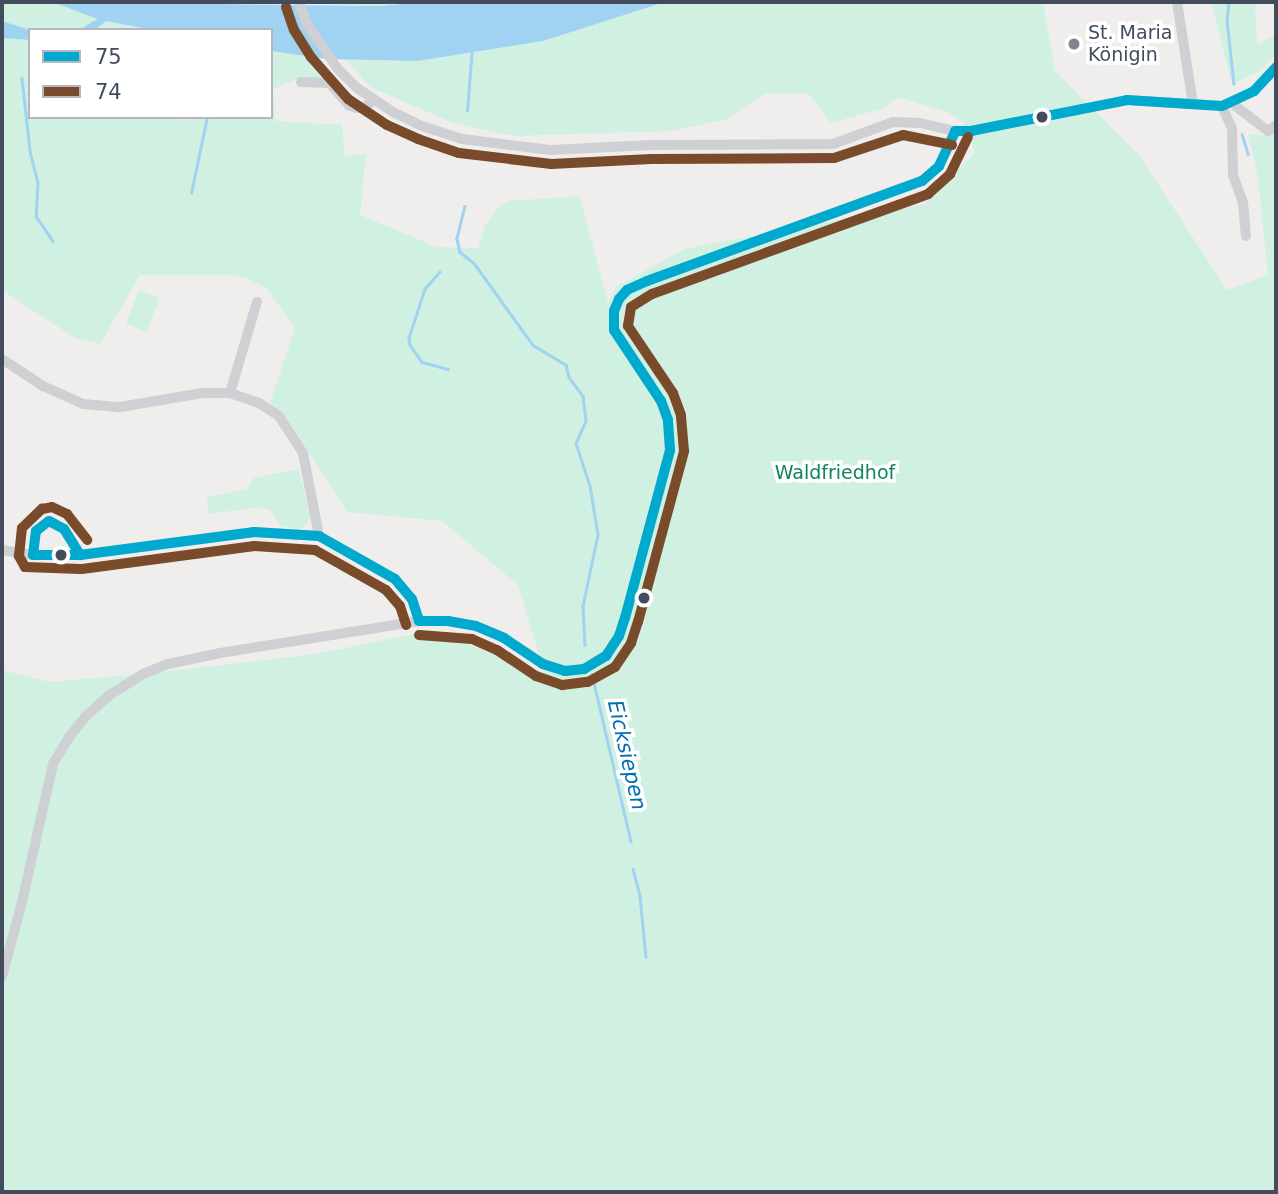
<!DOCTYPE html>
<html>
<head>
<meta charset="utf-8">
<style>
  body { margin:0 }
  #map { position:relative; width:1278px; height:1194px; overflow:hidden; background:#efeeed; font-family:"DejaVu Sans",sans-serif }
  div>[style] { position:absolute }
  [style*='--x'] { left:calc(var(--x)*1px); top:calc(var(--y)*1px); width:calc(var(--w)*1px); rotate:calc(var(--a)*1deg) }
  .green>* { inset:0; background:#d0f1e1; transform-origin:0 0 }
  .water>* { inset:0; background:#a0d3f2 }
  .stream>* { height:2.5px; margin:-1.25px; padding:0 1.25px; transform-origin:1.25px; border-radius:1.25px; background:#a0d3f2 }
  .minor>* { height:10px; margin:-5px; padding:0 5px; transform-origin:5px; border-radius:5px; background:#ced0d4 }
  .bus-1>* { height:10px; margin:-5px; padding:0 5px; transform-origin:5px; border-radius:5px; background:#00a9ce }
  .bus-2>* { height:10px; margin:-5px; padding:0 5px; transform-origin:5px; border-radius:5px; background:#7a4b2a }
  .dots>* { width:19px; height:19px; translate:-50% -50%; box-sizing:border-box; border:4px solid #fff; border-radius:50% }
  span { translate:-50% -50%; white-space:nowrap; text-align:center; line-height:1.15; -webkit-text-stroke:7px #fff; paint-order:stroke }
  .poi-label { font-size:19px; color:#434c5c }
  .left { translate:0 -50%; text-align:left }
  .park-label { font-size:19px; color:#0e845d }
  .water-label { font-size:21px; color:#006eb2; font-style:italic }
  .frame { position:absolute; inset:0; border:4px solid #434c5c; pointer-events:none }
  .legend { position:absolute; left:28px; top:28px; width:245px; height:91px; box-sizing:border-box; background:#fff; border:2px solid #b4b7be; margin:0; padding:9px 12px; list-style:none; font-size:21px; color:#434c5c }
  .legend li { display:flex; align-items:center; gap:14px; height:35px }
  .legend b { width:35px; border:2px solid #b4b7be }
</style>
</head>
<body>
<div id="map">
  <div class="green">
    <div style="clip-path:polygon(2px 2px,53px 2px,98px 20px,79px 30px,27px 30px,2px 21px)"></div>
    <div style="clip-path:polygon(236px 2px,423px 2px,381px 6px)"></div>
    <div style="clip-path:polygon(665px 2px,1043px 2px,1055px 72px,1139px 155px,1227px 290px,1268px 275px,1257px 171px,1248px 134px,1268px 136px,1276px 129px,1276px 1192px,2px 1192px,2px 670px,49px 682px,143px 674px,316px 654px,432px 630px,545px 675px,518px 585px,442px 521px,347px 512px,287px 418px,270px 403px,295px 328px,267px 289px,249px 279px,228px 275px,140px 275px,100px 344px,75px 338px,2px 290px,2px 38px,30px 40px,30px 117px,162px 117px,187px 121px,188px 117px,271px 117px,274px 95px,275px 121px,342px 125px,345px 156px,366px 154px,360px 215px,437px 247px,478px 248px,485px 225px,499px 207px,509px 201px,580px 196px,608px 303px,616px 287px,684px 249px,925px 204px,975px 152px,964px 123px,948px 112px,897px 97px,884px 108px,831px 123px,808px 93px,764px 94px,727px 119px,671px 131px,514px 136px,453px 123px,370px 87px,346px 60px,418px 61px,543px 41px)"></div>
    <div style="clip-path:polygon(1211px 2px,1255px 2px,1257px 45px,1276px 35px,1276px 54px,1258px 72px,1232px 84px)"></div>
    <div style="clip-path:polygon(106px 21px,153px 30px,95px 30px)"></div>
    <div style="clip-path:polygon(271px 51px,317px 58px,330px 78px,300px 78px,271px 90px)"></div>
    <div style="left:139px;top:290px;width:22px;height:36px;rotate:21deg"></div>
    <div style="clip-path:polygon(299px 469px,310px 517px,302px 529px,282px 527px,270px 510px,261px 507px,208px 514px,207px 497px,247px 489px,254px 478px)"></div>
  </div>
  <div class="water">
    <div style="clip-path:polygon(53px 2px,381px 6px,423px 2px,665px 2px,543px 41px,418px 61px,326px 59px,271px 51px,271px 30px,153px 30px,106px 21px,95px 30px,79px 30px,97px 19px)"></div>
    <div style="clip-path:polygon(2px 21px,30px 30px,30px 40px,2px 38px)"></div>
  </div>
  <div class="stream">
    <div style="--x:1229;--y:2;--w:18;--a:96"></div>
    <div style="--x:1227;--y:20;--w:64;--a:83.8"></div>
    <div style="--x:22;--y:78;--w:73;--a:83.7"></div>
    <div style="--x:30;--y:151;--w:32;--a:76"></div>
    <div style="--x:38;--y:182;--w:34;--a:93"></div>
    <div style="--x:36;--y:216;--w:30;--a:56"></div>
    <div style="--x:467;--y:111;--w:63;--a:-85.5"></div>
    <div style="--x:1242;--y:134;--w:21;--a:73"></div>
    <div style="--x:191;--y:193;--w:78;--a:-78.1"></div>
    <div style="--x:465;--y:206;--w:34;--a:104"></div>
    <div style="--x:457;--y:239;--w:13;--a:77"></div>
    <div style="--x:460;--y:252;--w:18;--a:38"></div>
    <div style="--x:474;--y:263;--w:101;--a:54.3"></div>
    <div style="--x:533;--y:345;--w:39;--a:31"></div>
    <div style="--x:566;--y:365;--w:12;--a:76"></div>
    <div style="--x:569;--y:377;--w:24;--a:54"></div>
    <div style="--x:583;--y:396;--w:25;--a:83"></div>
    <div style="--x:586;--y:421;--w:24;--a:114"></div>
    <div style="--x:576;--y:443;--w:45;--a:72"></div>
    <div style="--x:590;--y:486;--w:50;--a:80.7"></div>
    <div style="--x:598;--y:535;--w:73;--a:101.9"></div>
    <div style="--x:583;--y:606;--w:39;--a:87"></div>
    <div style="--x:440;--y:272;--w:23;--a:131"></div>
    <div style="--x:425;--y:289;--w:52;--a:108.1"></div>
    <div style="--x:409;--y:338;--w:7;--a:82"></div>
    <div style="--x:410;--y:345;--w:21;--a:55"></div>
    <div style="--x:422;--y:362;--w:27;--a:15"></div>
    <div style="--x:592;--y:674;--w:172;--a:76.9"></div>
    <div style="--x:633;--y:869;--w:28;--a:75"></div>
    <div style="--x:640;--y:896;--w:61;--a:84.4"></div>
  </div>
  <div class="minor">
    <div style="--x:299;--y:2;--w:23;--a:70"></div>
    <div style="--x:307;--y:24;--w:53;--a:55.7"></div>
    <div style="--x:337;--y:68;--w:28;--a:45"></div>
    <div style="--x:357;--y:88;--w:43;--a:33.7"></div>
    <div style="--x:393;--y:112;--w:32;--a:26"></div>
    <div style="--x:422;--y:126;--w:42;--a:18"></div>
    <div style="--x:462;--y:139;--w:89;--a:7.1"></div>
    <div style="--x:550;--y:150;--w:101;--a:-2.8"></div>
    <div style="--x:651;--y:145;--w:182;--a:-0.3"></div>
    <div style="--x:833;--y:144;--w:64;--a:-20.1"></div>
    <div style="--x:893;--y:122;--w:27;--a:2"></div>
    <div style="--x:920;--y:123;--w:36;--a:13"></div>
    <div style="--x:955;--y:131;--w:16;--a:0"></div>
    <div style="--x:971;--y:131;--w:159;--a:-11.2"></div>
    <div style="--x:1127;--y:100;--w:95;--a:3.6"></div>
    <div style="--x:1222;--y:106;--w:35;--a:-25"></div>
    <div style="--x:1254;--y:91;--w:33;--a:-47"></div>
    <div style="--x:1177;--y:2;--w:103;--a:81.1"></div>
    <div style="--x:301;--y:82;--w:28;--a:2"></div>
    <div style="--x:329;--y:83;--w:31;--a:48"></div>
    <div style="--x:350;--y:106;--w:7;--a:16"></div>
    <div style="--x:357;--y:108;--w:6;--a:0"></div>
    <div style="--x:363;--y:108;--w:14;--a:-36"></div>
    <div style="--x:1233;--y:104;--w:44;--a:37.6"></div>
    <div style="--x:1268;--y:131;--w:10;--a:-37"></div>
    <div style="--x:1222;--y:106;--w:24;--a:66"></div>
    <div style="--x:1232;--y:128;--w:47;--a:88.8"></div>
    <div style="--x:1233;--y:175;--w:29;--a:70"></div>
    <div style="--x:1243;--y:202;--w:34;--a:85"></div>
    <div style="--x:2;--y:359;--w:49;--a:33.4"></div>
    <div style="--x:43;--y:386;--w:44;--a:24.2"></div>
    <div style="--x:83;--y:404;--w:37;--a:5"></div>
    <div style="--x:120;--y:407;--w:84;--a:-9.6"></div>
    <div style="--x:203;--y:393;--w:27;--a:0"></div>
    <div style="--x:230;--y:393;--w:31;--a:19"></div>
    <div style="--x:259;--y:403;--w:24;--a:33"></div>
    <div style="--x:279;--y:416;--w:44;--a:57"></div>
    <div style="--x:303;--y:453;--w:85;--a:79.1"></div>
    <div style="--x:230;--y:393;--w:95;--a:-73.5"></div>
    <div style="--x:2;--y:550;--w:31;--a:9"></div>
    <div style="--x:33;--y:555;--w:47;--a:0"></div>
    <div style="--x:80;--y:555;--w:176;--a:-7.5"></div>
    <div style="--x:254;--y:532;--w:65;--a:3.5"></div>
    <div style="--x:319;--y:536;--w:87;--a:29.5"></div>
    <div style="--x:395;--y:579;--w:26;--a:50"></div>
    <div style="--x:412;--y:599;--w:23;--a:72"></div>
    <div style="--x:2;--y:977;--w:82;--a:-75.1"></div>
    <div style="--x:23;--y:898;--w:137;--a:-77.4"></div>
    <div style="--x:53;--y:764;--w:31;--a:-59"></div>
    <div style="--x:69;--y:737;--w:26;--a:-51"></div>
    <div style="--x:85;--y:717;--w:31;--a:-42"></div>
    <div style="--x:108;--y:696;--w:41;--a:-32.2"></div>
    <div style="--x:143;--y:674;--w:27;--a:-22"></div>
    <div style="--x:168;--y:664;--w:53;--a:-11.9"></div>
    <div style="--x:220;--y:653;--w:202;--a:-9.1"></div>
    <div style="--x:419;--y:621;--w:29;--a:0"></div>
    <div style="--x:448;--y:621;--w:28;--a:10"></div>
    <div style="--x:476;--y:626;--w:30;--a:23"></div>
    <div style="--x:504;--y:638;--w:47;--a:33.7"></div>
    <div style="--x:543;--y:664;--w:23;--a:18"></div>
    <div style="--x:565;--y:671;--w:19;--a:-6"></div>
    <div style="--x:584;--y:669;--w:26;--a:-31"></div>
    <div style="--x:606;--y:656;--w:24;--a:-57"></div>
    <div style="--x:619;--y:636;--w:19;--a:-72"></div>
    <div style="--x:625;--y:618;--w:174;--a:-75"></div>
    <div style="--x:670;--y:450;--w:30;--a:-94"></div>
    <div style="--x:668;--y:420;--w:20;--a:-110"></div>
    <div style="--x:661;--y:401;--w:85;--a:-123.5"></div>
    <div style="--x:614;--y:330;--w:19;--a:-90"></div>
    <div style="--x:614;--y:311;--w:13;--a:-67"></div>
    <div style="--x:619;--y:299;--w:12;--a:-48"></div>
    <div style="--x:627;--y:290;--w:22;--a:-24"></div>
    <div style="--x:647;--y:281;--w:293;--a:-20"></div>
    <div style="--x:922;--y:181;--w:23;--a:-41"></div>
    <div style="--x:939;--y:166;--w:38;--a:-65"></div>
  </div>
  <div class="bus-1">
    <div style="--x:955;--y:131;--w:16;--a:0"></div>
    <div style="--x:971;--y:131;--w:159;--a:-11.2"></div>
    <div style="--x:1127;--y:100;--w:95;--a:3.6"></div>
    <div style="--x:1222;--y:106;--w:35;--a:-25"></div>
    <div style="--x:1254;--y:91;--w:33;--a:-47"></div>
    <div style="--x:33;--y:555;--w:47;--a:0"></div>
    <div style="--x:80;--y:555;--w:176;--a:-7.5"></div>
    <div style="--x:254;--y:532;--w:65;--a:3.5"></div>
    <div style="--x:319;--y:536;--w:87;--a:29.5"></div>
    <div style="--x:395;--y:579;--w:26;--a:50"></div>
    <div style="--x:412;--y:599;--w:23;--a:72"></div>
    <div style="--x:33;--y:555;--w:24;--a:-83"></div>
    <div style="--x:36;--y:531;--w:16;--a:-38"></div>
    <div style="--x:49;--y:521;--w:17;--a:28"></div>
    <div style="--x:64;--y:529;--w:31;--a:58"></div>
    <div style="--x:419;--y:621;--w:29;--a:0"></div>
    <div style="--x:448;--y:621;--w:28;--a:10"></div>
    <div style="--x:476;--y:626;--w:30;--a:23"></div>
    <div style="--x:504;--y:638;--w:47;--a:33.7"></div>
    <div style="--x:543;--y:664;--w:23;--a:18"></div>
    <div style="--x:565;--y:671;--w:19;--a:-6"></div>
    <div style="--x:584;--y:669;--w:26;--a:-31"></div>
    <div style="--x:606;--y:656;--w:24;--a:-57"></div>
    <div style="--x:619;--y:636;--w:19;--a:-72"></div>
    <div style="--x:625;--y:618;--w:174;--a:-75"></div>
    <div style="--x:670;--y:450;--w:30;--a:-94"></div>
    <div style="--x:668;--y:420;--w:20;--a:-110"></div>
    <div style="--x:661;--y:401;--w:85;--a:-123.5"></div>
    <div style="--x:614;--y:330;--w:19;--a:-90"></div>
    <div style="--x:614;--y:311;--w:13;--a:-67"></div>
    <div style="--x:619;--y:299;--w:12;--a:-48"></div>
    <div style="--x:627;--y:290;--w:22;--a:-24"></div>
    <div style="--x:647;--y:281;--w:293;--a:-20"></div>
    <div style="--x:922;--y:181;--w:23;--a:-41"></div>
    <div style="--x:939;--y:166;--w:38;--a:-65"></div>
  </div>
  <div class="bus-2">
    <div style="--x:286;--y:7;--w:24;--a:71"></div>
    <div style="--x:294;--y:30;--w:32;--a:58"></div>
    <div style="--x:311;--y:57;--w:56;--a:48.6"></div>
    <div style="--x:348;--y:99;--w:47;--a:33.7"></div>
    <div style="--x:387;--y:125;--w:34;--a:24"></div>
    <div style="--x:418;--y:139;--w:43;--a:18.9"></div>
    <div style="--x:459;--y:153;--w:93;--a:6.8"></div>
    <div style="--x:551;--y:164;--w:100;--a:-2.9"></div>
    <div style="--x:651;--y:159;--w:183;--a:-0.3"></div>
    <div style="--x:834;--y:158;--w:73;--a:-18.4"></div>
    <div style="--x:903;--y:135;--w:50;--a:11.5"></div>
    <div style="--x:80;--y:569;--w:55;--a:-177.9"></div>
    <div style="--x:25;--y:567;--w:13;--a:-119"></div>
    <div style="--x:19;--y:556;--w:28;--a:-84"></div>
    <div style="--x:22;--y:528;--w:28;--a:-44"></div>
    <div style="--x:42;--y:509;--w:10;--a:-11"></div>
    <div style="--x:52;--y:507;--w:17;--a:25"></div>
    <div style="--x:67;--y:514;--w:33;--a:52"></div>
    <div style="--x:82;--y:569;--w:174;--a:-7.6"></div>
    <div style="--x:254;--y:546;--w:61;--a:3.8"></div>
    <div style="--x:315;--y:550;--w:81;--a:29.4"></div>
    <div style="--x:386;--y:590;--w:21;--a:49"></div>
    <div style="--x:400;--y:606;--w:20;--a:72"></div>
    <div style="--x:419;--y:635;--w:53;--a:4.3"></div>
    <div style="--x:472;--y:639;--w:27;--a:24"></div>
    <div style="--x:497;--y:650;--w:47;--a:33.7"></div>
    <div style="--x:536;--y:676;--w:28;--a:19"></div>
    <div style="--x:562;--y:685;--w:26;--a:-7"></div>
    <div style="--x:588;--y:682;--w:31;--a:-29"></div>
    <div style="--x:615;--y:667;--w:29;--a:-56"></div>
    <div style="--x:631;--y:643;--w:22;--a:-72"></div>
    <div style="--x:638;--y:622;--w:177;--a:-74.9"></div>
    <div style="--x:684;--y:451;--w:36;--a:-95"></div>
    <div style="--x:681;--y:415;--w:23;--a:-110"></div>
    <div style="--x:673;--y:393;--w:81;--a:-123.9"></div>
    <div style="--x:628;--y:326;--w:19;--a:-81"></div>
    <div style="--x:631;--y:307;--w:25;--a:-32"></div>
    <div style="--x:652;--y:294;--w:294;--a:-19.9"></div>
    <div style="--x:928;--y:194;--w:30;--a:-42"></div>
    <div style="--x:950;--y:174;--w:41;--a:-64.1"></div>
  </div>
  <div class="dots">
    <div style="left:1074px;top:44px;background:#7f858f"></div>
    <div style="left:1042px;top:117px;background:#434c5c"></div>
    <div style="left:61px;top:555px;background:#434c5c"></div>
    <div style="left:644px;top:598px;background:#434c5c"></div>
  </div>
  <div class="poi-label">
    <span class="left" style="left:1088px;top:44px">St. Maria<br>Königin</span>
  </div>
  <div class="park-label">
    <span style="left:835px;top:473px">Waldfriedhof</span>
  </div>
  <div class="water-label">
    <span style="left:627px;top:755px;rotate:77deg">Eicksiepen</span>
  </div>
  <div class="frame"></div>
  <ul class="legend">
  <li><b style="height:9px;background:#00a9ce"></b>75</li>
  <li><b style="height:9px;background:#7a4b2a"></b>74</li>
  </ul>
</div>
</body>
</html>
